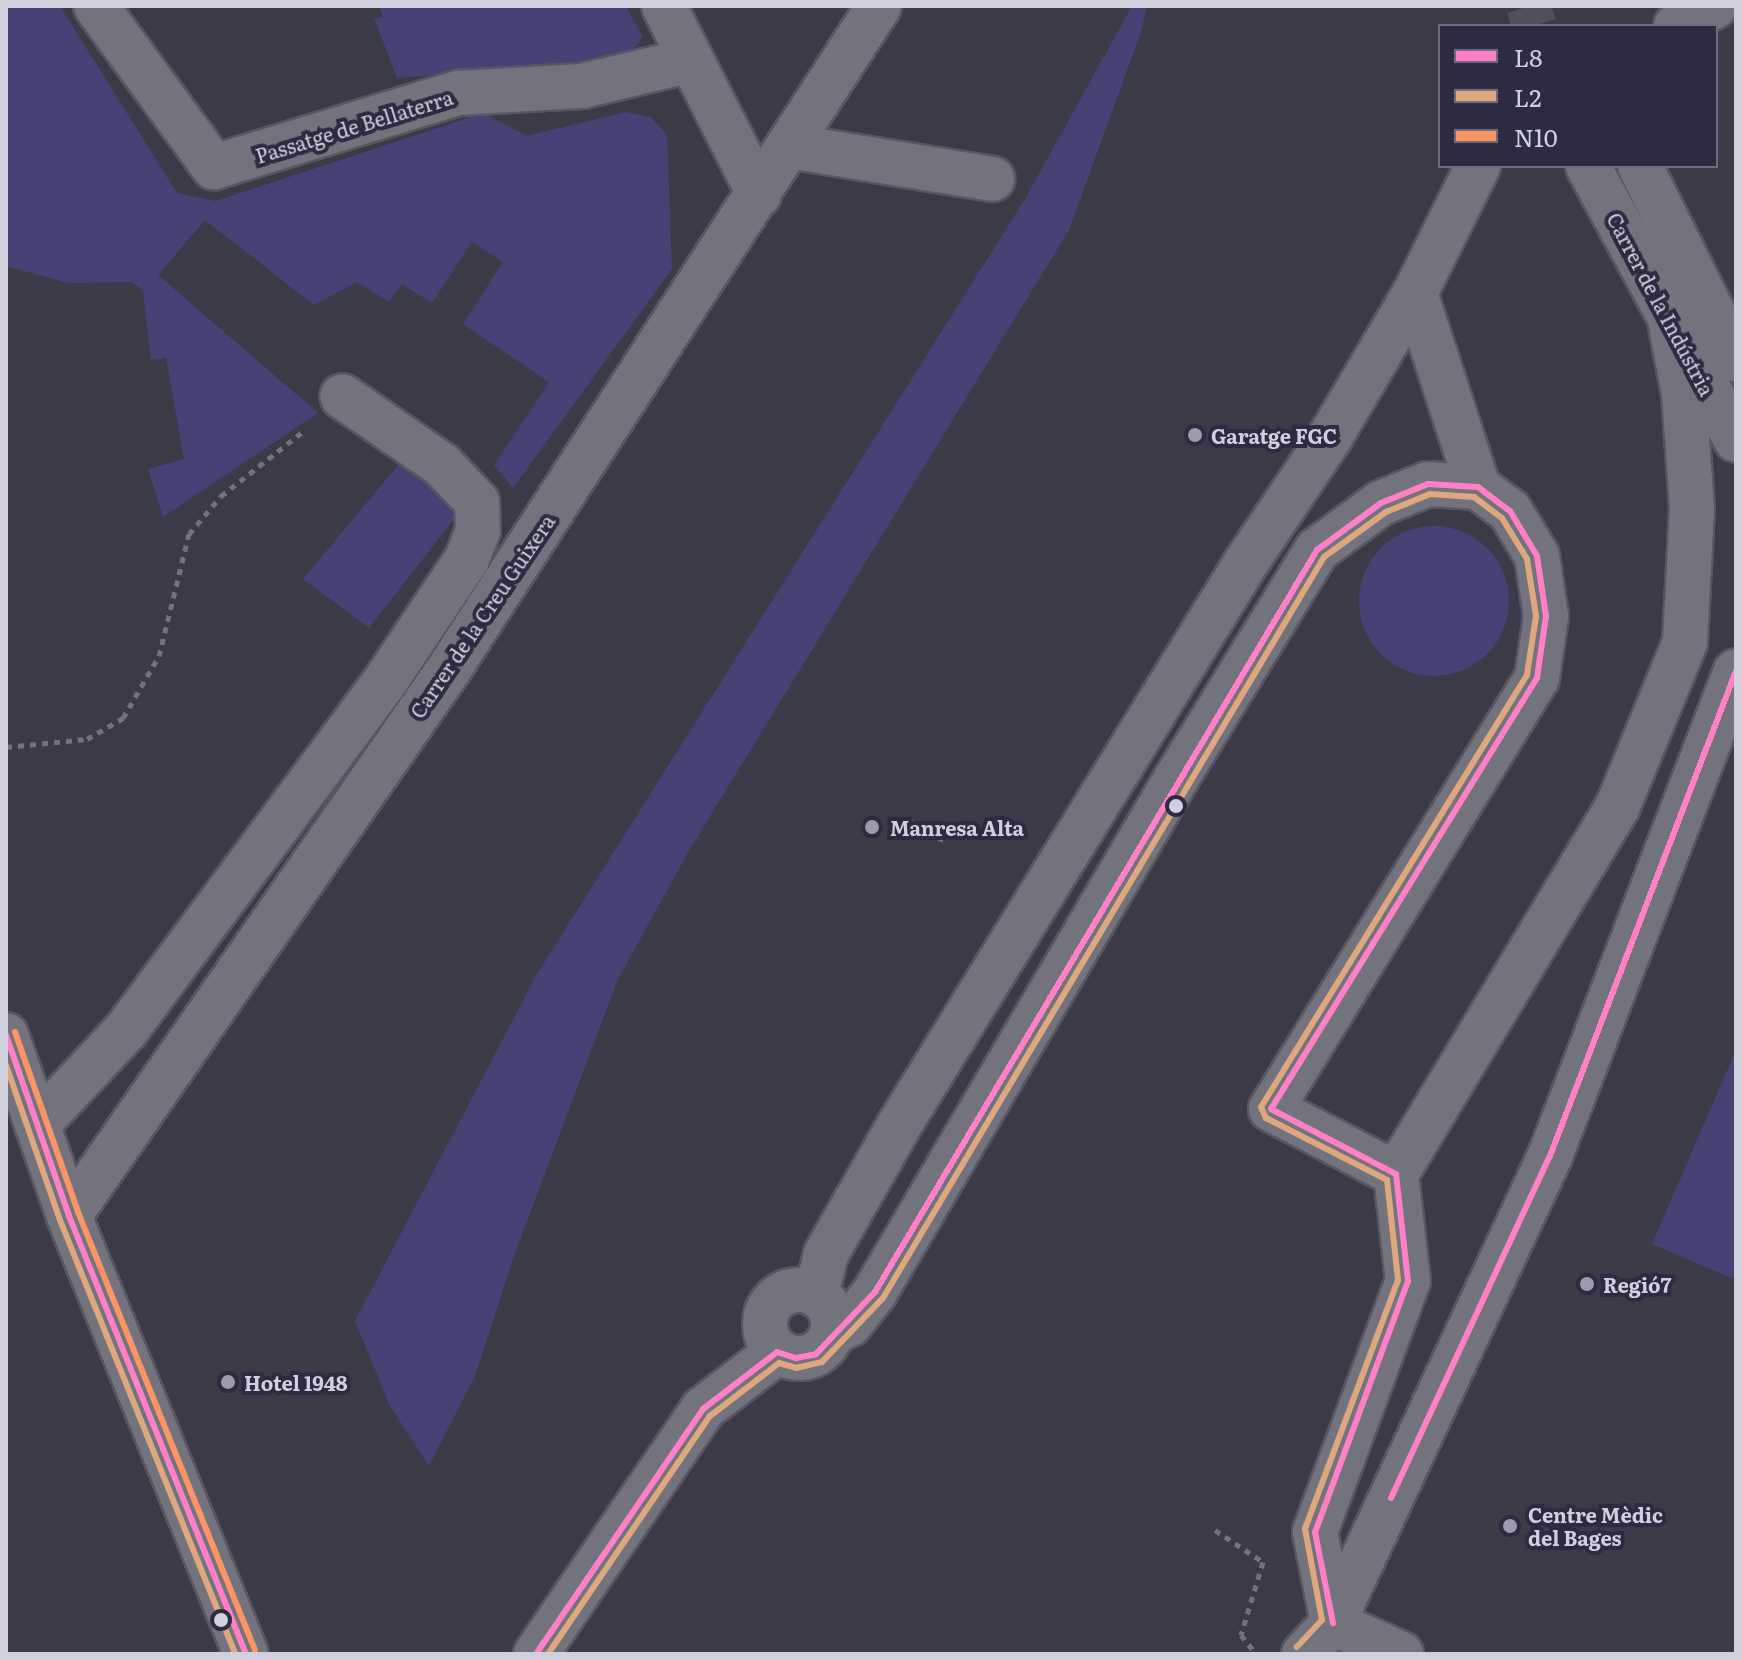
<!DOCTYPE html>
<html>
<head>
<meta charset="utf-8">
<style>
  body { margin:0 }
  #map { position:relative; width:1742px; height:1660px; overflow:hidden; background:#3b3a47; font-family:Literata,serif }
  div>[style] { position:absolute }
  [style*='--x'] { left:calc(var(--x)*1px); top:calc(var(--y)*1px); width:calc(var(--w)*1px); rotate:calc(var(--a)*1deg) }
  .green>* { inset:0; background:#464275 }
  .round { border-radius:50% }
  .minor-tunnel>* { height:44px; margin-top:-22px; transform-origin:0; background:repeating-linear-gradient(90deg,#51505e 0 44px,transparent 0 66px) }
  .path>* { height:5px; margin-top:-2.5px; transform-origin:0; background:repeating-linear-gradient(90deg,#73737d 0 6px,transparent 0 12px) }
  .roads { filter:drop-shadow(2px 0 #575662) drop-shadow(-2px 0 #575662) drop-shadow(0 2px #575662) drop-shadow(0 -2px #575662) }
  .minor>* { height:44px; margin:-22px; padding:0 22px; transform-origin:22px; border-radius:22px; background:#73737e }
  .minor>.ring { margin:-22px; padding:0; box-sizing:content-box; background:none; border:44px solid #73737e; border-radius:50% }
  .bus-1>* { height:6px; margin:-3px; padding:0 3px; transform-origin:3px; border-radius:3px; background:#ff80c5 }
  .bus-2>* { height:6px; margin:-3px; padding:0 3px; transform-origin:3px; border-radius:3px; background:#dfa77e }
  .bus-3>* { height:6px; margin:-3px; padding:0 3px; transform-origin:3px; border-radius:3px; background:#fb9564 }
  .dots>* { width:22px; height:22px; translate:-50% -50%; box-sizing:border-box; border:4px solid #2c2b41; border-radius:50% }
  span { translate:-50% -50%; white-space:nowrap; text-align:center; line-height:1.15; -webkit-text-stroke:8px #2c2b41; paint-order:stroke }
  .street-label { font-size:20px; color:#d0d0df }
  .poi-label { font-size:20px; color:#d0d0df; font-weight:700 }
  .left { translate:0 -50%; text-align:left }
  .frame { position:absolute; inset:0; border:8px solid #d0d0df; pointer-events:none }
  .legend { position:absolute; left:1438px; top:24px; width:280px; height:144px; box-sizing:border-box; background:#2c2b41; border:2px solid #6e6d80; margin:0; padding:10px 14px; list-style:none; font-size:24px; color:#d0d0df }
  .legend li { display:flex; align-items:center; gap:16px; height:40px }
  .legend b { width:40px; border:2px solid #6e6d80 }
</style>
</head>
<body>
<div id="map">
  <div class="green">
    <div style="clip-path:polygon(6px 6px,60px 6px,177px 193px,216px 201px,483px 113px,527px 136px,625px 112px,651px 117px,667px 135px,672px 269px,513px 488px,494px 465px,549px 382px,463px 324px,503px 262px,472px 242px,432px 303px,402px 284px,389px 302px,357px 282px,314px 305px,205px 220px,158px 275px,318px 413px,163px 517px,148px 469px,184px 459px,166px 358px,151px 360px,143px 291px,132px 282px,68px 283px,6px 266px)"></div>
    <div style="clip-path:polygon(379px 6px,626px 6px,643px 37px,629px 55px,595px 69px,526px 68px,397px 78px,374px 18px,383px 17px)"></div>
    <div style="clip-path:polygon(1132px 6px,1147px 6px,1141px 32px,1069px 230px,690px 849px,618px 979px,515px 1253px,475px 1376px,429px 1466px,390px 1406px,355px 1321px,537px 974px,1025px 199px)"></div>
    <div style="clip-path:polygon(399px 464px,446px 493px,454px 519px,369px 628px,303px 579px)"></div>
    <div class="round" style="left:1359px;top:526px;width:150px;height:150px"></div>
    <div style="clip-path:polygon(1736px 1050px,1736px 1280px,1652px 1244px)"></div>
  </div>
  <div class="minor-tunnel">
    <div style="--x:1528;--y:6;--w:21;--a:71"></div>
  </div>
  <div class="path">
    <div style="--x:6;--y:747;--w:81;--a:-5.6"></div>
    <div style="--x:87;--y:739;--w:42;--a:-30.3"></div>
    <div style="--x:123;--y:718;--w:72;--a:-59.9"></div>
    <div style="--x:159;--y:656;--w:126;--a:-76.2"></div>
    <div style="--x:189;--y:534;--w:50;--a:-49.9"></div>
    <div style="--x:221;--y:496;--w:108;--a:-38.2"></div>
    <div style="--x:907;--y:819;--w:44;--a:30.1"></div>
    <div style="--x:1215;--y:1530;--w:58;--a:33.7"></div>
    <div style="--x:1263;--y:1562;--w:76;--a:106.8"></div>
    <div style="--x:1241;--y:1635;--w:22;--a:51"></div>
  </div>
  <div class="roads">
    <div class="minor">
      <div style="--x:96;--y:6;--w:200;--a:53.8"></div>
      <div style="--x:214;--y:167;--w:255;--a:-16.9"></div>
      <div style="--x:458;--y:93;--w:124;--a:-3.2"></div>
      <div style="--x:582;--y:86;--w:112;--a:-13.4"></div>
      <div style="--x:664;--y:6;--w:211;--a:63.2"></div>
      <div style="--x:1676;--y:26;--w:44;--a:-27.1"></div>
      <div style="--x:789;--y:146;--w:206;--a:9.2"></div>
      <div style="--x:1588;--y:166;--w:311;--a:61.6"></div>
      <div style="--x:1640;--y:166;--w:216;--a:63.6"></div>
      <div style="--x:1415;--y:293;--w:204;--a:72"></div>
      <div style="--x:6;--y:1035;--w:192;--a:70.8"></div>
      <div style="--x:69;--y:1216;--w:472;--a:68"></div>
      <div style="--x:37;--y:1125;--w:132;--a:-46.8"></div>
      <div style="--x:127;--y:1029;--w:438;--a:-53.4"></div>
      <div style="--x:388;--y:677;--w:142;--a:-56.2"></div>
      <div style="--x:467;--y:559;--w:31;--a:-69"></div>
      <div style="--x:478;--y:530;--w:28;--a:-92"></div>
      <div style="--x:477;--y:502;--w:51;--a:-133.4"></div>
      <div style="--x:442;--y:465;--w:121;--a:-145.4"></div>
      <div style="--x:69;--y:1216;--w:666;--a:-55.21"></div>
      <div style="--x:449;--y:669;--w:790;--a:-57.03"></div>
      <div class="ring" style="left:765px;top:1290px;width:24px;height:24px"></div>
      <div style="--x:816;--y:1295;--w:42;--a:-76.3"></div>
      <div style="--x:826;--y:1254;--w:146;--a:-60.4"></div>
      <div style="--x:898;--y:1127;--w:665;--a:-58.34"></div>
      <div style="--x:1247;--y:561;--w:147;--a:-56.1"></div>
      <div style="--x:1329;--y:439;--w:169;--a:-59.5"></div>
      <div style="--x:1415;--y:293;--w:142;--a:-63.6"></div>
      <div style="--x:832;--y:1333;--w:20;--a:-27"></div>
      <div style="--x:850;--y:1324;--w:41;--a:-52"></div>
      <div style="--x:875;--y:1292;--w:595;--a:-59.6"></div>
      <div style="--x:1176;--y:779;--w:269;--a:-58.4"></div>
      <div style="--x:1317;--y:550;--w:79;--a:-36.3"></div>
      <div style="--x:1381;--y:503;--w:51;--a:-22"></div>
      <div style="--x:1428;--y:484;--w:50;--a:3.4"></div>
      <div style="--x:1478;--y:487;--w:40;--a:37"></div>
      <div style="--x:1510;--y:511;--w:52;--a:59"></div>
      <div style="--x:1537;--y:556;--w:61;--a:81.5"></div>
      <div style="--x:1546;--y:616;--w:63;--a:98.3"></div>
      <div style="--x:1537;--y:678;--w:506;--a:121.68"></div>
      <div style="--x:1271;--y:1109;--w:141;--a:27.5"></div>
      <div style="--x:1333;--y:1623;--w:93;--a:-101.2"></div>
      <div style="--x:1315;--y:1532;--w:268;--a:-69.7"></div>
      <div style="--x:1408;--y:1281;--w:108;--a:-96.4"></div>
      <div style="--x:1396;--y:1174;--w:428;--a:-58.9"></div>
      <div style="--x:1617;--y:808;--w:179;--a:-67.7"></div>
      <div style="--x:1685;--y:642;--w:134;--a:-87"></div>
      <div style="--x:1692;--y:508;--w:114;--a:-94"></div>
      <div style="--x:1684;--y:394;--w:69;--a:-100.8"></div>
      <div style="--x:1333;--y:1623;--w:75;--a:24.5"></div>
      <div style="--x:536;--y:1654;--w:297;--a:-55.7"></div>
      <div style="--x:703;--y:1409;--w:93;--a:-37.6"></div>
      <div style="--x:1304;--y:1654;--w:42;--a:-46.9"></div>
      <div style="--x:1333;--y:1623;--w:515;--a:-65.08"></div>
      <div style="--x:1550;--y:1156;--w:519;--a:-69.02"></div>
    </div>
  </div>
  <div class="bus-1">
    <div style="--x:6;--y:1035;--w:192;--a:70.8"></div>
    <div style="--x:69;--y:1216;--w:472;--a:68"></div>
    <div style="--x:1391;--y:1498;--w:377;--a:-65.1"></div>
    <div style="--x:1550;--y:1156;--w:519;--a:-69.02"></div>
    <div style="--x:536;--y:1654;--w:297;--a:-55.7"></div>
    <div style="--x:703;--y:1409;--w:93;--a:-37.6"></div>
    <div style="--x:777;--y:1352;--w:20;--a:18"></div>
    <div style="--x:796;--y:1358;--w:20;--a:-11"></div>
    <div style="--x:816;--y:1354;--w:86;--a:-46.4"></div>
    <div style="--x:875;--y:1292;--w:864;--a:-59.22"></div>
    <div style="--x:1317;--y:550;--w:79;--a:-36.3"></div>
    <div style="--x:1381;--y:503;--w:51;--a:-22"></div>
    <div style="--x:1428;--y:484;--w:50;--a:3.4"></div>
    <div style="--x:1478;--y:487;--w:40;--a:37"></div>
    <div style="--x:1510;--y:511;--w:52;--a:59"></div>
    <div style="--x:1537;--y:556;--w:61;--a:81.5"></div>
    <div style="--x:1546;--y:616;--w:63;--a:98.3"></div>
    <div style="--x:1537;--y:678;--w:506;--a:121.68"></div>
    <div style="--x:1271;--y:1109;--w:141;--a:27.5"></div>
    <div style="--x:1396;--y:1174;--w:108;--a:83.6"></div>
    <div style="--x:1408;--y:1281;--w:268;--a:110.3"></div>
    <div style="--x:1315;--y:1532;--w:93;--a:78.8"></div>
  </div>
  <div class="bus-2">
    <div style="--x:6;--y:1065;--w:164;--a:70.8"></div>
    <div style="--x:60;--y:1220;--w:468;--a:68"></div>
    <div style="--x:548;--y:1654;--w:288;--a:-55.8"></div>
    <div style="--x:710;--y:1416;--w:87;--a:-37.5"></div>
    <div style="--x:779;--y:1363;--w:18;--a:16"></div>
    <div style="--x:796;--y:1368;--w:27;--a:-13"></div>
    <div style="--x:822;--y:1362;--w:88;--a:-46.4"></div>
    <div style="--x:883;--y:1298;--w:862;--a:-59.24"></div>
    <div style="--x:1324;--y:557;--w:77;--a:-36"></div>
    <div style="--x:1386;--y:512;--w:48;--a:-22.2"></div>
    <div style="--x:1430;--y:494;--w:44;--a:3.9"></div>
    <div style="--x:1474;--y:497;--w:35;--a:37"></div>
    <div style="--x:1502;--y:518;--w:48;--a:58.6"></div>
    <div style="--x:1527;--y:559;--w:58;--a:81"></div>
    <div style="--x:1536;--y:616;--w:60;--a:98.7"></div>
    <div style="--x:1527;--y:675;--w:507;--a:121.62"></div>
    <div style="--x:1261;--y:1107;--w:12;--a:66"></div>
    <div style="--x:1266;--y:1118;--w:136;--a:27.1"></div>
    <div style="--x:1387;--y:1180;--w:101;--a:83.7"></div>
    <div style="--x:1398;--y:1280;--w:266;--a:110.5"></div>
    <div style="--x:1305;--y:1529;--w:93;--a:79.4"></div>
    <div style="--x:1322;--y:1620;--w:37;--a:133"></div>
  </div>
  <div class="bus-3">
    <div style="--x:15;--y:1032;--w:191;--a:70.7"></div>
    <div style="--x:78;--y:1212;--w:472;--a:68"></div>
  </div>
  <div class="dots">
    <div style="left:1195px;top:435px;background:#9c9caa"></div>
    <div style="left:1176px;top:806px;background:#d0d0df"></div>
    <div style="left:872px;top:827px;background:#9c9caa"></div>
    <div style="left:1587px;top:1284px;background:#9c9caa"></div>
    <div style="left:228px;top:1382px;background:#9c9caa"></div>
    <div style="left:1510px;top:1526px;background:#9c9caa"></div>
    <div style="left:221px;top:1620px;background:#d0d0df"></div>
  </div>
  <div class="street-label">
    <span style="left:354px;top:126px;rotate:-17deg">Passatge de Bellaterra</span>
    <span style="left:1661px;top:304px;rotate:62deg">Carrer de la Indústria</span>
    <span style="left:482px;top:616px;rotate:-56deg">Carrer de la Creu Guixera</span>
  </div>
  <div class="poi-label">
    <span class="left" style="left:1211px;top:435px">Garatge FGC</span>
    <span class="left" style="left:890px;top:827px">Manresa Alta</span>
    <span class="left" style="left:1603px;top:1284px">Regió7</span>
    <span class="left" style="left:244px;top:1382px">Hotel 1948</span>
    <span class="left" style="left:1528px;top:1526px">Centre Mèdic<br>del Bages</span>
  </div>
  <div class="frame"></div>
  <ul class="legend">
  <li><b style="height:10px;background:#ff80c5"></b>L8</li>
  <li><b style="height:10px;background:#dfa77e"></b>L2</li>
  <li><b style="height:10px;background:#fb9564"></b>N10</li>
  </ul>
</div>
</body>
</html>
